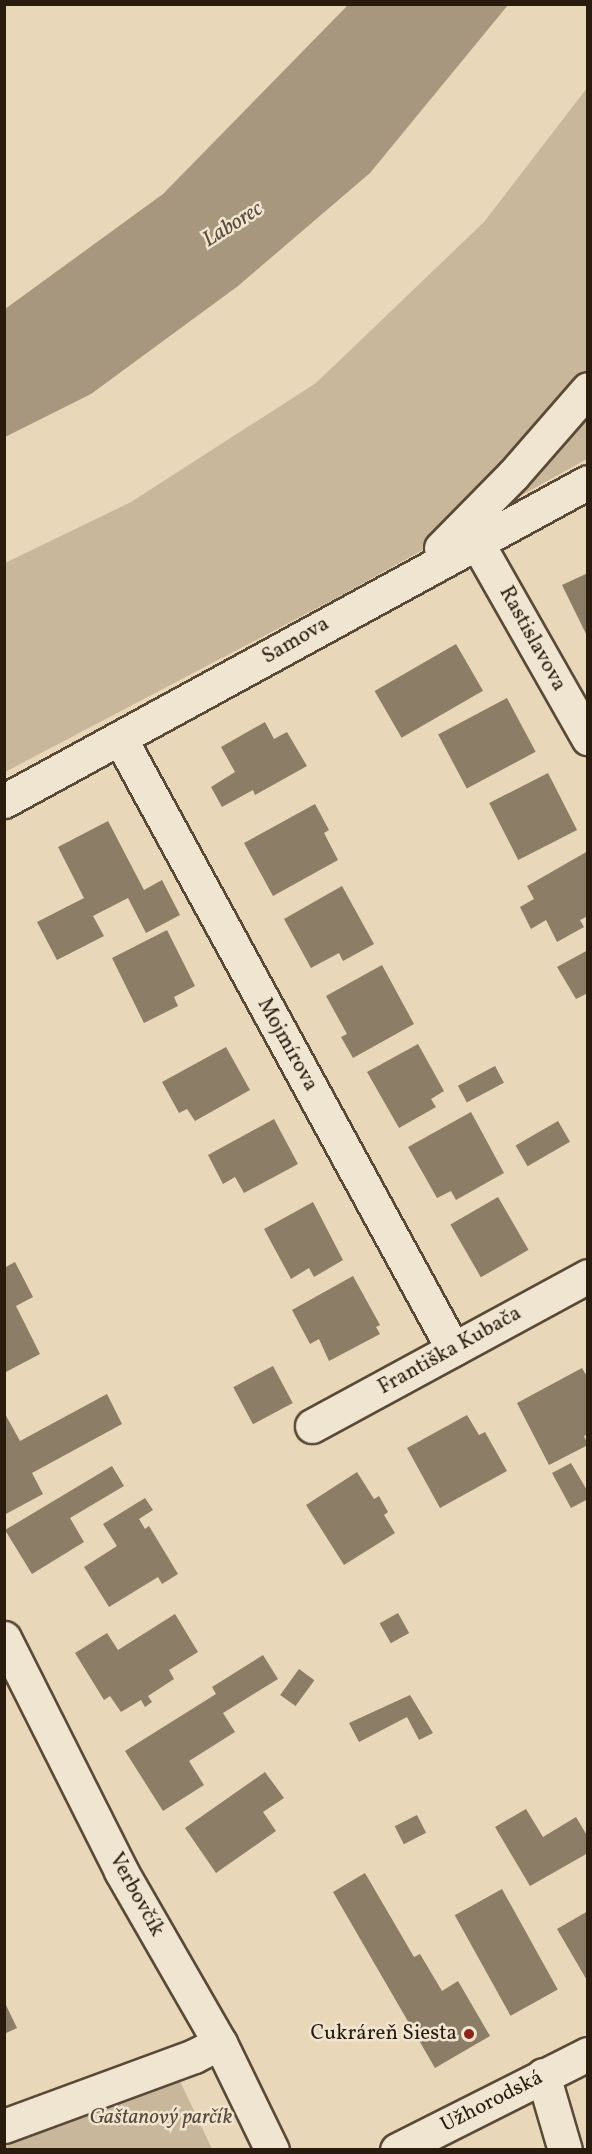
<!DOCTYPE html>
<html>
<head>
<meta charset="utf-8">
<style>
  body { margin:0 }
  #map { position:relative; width:592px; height:2154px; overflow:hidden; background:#e8d7b8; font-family:Vollkorn,serif }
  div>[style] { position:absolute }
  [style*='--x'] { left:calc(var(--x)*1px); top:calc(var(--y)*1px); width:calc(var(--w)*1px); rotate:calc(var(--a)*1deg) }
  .green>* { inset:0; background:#c8b79b }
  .water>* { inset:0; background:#a7977e }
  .building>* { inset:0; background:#8c7d66; transform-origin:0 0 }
  .roads { filter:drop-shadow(2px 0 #594a38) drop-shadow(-2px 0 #594a38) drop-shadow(0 2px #594a38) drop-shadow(0 -2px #594a38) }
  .street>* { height:33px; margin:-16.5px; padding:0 16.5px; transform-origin:16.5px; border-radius:16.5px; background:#f0e5d1 }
  .dots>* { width:16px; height:16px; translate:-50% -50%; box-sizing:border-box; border:3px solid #f0e5d1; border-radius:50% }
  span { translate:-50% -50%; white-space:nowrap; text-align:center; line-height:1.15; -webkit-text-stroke:5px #f0e5d1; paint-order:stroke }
  .street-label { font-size:21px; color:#291b0e }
  .poi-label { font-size:21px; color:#291b0e }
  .right { translate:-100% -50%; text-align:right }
  .park-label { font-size:21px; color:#594a38; font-style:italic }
  .water-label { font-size:22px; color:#5b4d3b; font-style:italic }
  .frame { position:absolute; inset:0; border:6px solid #291b0e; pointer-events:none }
</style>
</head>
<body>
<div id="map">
  <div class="green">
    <div style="clip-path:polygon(587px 88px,587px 459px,338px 597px,5px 772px,5px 563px,131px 502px,316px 383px,484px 222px)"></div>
    <div style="clip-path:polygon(180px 2081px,212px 2149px,5px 2150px,5px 2141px)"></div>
  </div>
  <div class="water">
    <div style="clip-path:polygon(348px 5px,508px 5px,370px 173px,238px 286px,91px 394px,5px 437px,5px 309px,163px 194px)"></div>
  </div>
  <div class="building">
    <div style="clip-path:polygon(588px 573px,588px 638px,562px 585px)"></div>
    <div style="left:456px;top:644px;width:54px;height:94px;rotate:60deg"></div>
    <div style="left:507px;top:698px;width:61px;height:78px;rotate:62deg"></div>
    <div style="clip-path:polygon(265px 722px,274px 739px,287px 732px,307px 766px,255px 795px,253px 790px,222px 807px,211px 787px,235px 772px,221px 747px)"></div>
    <div style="left:548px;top:773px;width:64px;height:66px;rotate:63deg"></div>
    <div style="clip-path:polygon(315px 804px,329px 830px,324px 833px,338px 860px,273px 896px,244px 843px)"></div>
    <div style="clip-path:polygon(108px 821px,144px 890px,162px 880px,180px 915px,146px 933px,128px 898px,93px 916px,104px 936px,57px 960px,37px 922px,84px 898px,58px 847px)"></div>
    <div style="clip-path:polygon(588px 851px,588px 916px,580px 920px,584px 927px,557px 942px,546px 920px,531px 929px,520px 907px,534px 899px,527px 886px)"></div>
    <div style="clip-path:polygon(342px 886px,374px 944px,343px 961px,339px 953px,311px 968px,284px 919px)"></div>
    <div style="clip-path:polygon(167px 930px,195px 986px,174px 997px,178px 1006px,144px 1023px,112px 958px)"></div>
    <div style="clip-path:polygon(588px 950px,588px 993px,576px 999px,557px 967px)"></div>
    <div style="clip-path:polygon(382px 965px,414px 1024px,353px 1058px,341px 1037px,347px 1034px,326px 996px)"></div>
    <div style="clip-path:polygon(418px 1044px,444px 1091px,431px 1099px,436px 1107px,399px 1128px,367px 1072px)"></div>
    <div style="clip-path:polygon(226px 1047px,250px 1090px,195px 1121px,187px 1109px,179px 1113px,162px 1082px)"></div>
    <div style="left:495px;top:1066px;width:19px;height:42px;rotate:62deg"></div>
    <div style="clip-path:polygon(471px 1112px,504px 1173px,456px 1200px,451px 1191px,437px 1198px,408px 1147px)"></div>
    <div style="clip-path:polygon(274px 1119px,298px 1164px,244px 1193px,235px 1177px,223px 1184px,208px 1155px)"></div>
    <div style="left:558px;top:1121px;width:24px;height:49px;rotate:60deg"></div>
    <div style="left:498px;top:1197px;width:61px;height:55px;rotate:60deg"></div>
    <div style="clip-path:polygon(313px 1202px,343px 1260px,314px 1277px,309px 1268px,291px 1279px,264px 1229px)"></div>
    <div style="clip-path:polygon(15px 1262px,33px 1297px,16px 1306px,40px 1354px,4px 1373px,4px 1268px)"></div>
    <div style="clip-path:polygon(353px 1276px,380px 1325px,376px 1327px,380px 1334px,329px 1361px,319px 1339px,310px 1344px,292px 1310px)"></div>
    <div style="left:273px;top:1366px;width:42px;height:45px;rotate:62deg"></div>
    <div style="clip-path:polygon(582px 1368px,588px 1378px,588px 1434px,584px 1436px,588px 1445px,549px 1465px,517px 1403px)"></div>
    <div style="clip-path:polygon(107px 1394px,122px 1424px,32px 1473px,43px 1494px,4px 1515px,4px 1412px,20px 1441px)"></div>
    <div style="clip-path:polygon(467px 1415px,479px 1435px,485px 1432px,507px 1471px,440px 1508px,407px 1448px)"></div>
    <div style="clip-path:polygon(571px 1463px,588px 1492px,588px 1499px,571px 1508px,552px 1473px)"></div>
    <div style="clip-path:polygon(112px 1466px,124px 1486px,70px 1518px,84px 1542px,32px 1574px,5px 1530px)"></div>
    <div style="clip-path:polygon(357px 1472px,374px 1499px,379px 1496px,388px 1512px,384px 1515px,395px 1533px,344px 1565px,306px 1505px)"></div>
    <div style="clip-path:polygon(145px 1498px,153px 1510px,139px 1519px,145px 1529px,149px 1526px,178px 1574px,162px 1584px,158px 1577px,109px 1607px,84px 1567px,117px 1546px,103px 1524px)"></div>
    <div style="left:398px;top:1613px;width:23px;height:21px;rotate:61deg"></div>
    <div style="clip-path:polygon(175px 1614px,198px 1652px,169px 1670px,174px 1679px,148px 1696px,152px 1702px,145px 1707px,141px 1700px,121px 1712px,110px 1696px,104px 1700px,75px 1653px,107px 1633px,118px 1650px)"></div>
    <div style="clip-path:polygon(263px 1655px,278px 1679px,223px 1713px,235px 1732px,189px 1761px,204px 1785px,163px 1811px,125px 1751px,216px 1694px,212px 1687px)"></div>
    <div style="left:299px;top:1669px;width:19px;height:32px;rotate:36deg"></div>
    <div style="clip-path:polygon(410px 1695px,433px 1733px,419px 1740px,407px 1717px,359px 1742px,349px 1723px)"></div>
    <div style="clip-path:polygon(265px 1772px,284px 1798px,263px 1812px,276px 1831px,216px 1873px,185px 1828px)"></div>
    <div style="clip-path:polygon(526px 1809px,543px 1837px,576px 1817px,588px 1837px,588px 1853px,530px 1886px,495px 1827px)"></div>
    <div style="left:417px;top:1815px;width:20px;height:25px;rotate:63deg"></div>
    <div style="clip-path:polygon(365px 1873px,414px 1957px,420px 1954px,442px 1991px,458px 1981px,490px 2036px,435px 2068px,333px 1892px)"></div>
    <div style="left:502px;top:1889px;width:115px;height:54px;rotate:61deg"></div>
    <div style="clip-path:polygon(588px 1911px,588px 1982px,557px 1929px)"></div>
    <div style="clip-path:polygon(4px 2001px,17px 2028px,4px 2034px)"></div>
  </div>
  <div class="roads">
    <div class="street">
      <div style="--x:476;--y:541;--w:227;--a:60.4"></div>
      <div style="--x:441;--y:548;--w:103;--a:-45.4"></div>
      <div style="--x:513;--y:475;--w:114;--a:-48.9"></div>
      <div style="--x:121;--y:740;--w:694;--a:61.4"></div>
      <div style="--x:4;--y:801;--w:665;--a:-28.64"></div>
      <div style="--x:312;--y:1426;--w:314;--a:-28.5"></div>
      <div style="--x:4;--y:1638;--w:261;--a:63.3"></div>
      <div style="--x:121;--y:1871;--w:198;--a:60.1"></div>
      <div style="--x:220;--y:2043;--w:119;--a:64.1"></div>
      <div style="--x:543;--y:2075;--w:78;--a:73.7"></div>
      <div style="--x:4;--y:2126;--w:202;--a:-20.2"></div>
      <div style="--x:194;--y:2056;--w:29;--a:-27"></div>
      <div style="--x:397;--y:2150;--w:214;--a:-26.7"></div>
    </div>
  </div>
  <div class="dots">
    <div style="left:469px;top:2034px;background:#8f2418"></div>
  </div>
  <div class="street-label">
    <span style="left:532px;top:639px;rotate:61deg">Rastislavova</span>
    <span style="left:296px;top:641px;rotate:-30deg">Samova</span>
    <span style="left:287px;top:1045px;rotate:61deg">Mojmírova</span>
    <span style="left:450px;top:1351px;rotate:-29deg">Františka Kubača</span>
    <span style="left:136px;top:1895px;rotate:61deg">Verbovčík</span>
    <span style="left:492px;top:2102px;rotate:-27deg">Užhorodská</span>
  </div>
  <div class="poi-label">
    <span class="right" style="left:457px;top:2034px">Cukráreň Siesta</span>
  </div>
  <div class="park-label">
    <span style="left:161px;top:2118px">Gaštanový parčík</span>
  </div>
  <div class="water-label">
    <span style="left:233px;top:225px;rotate:-32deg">Laborec</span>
  </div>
  <div class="frame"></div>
</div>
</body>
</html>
